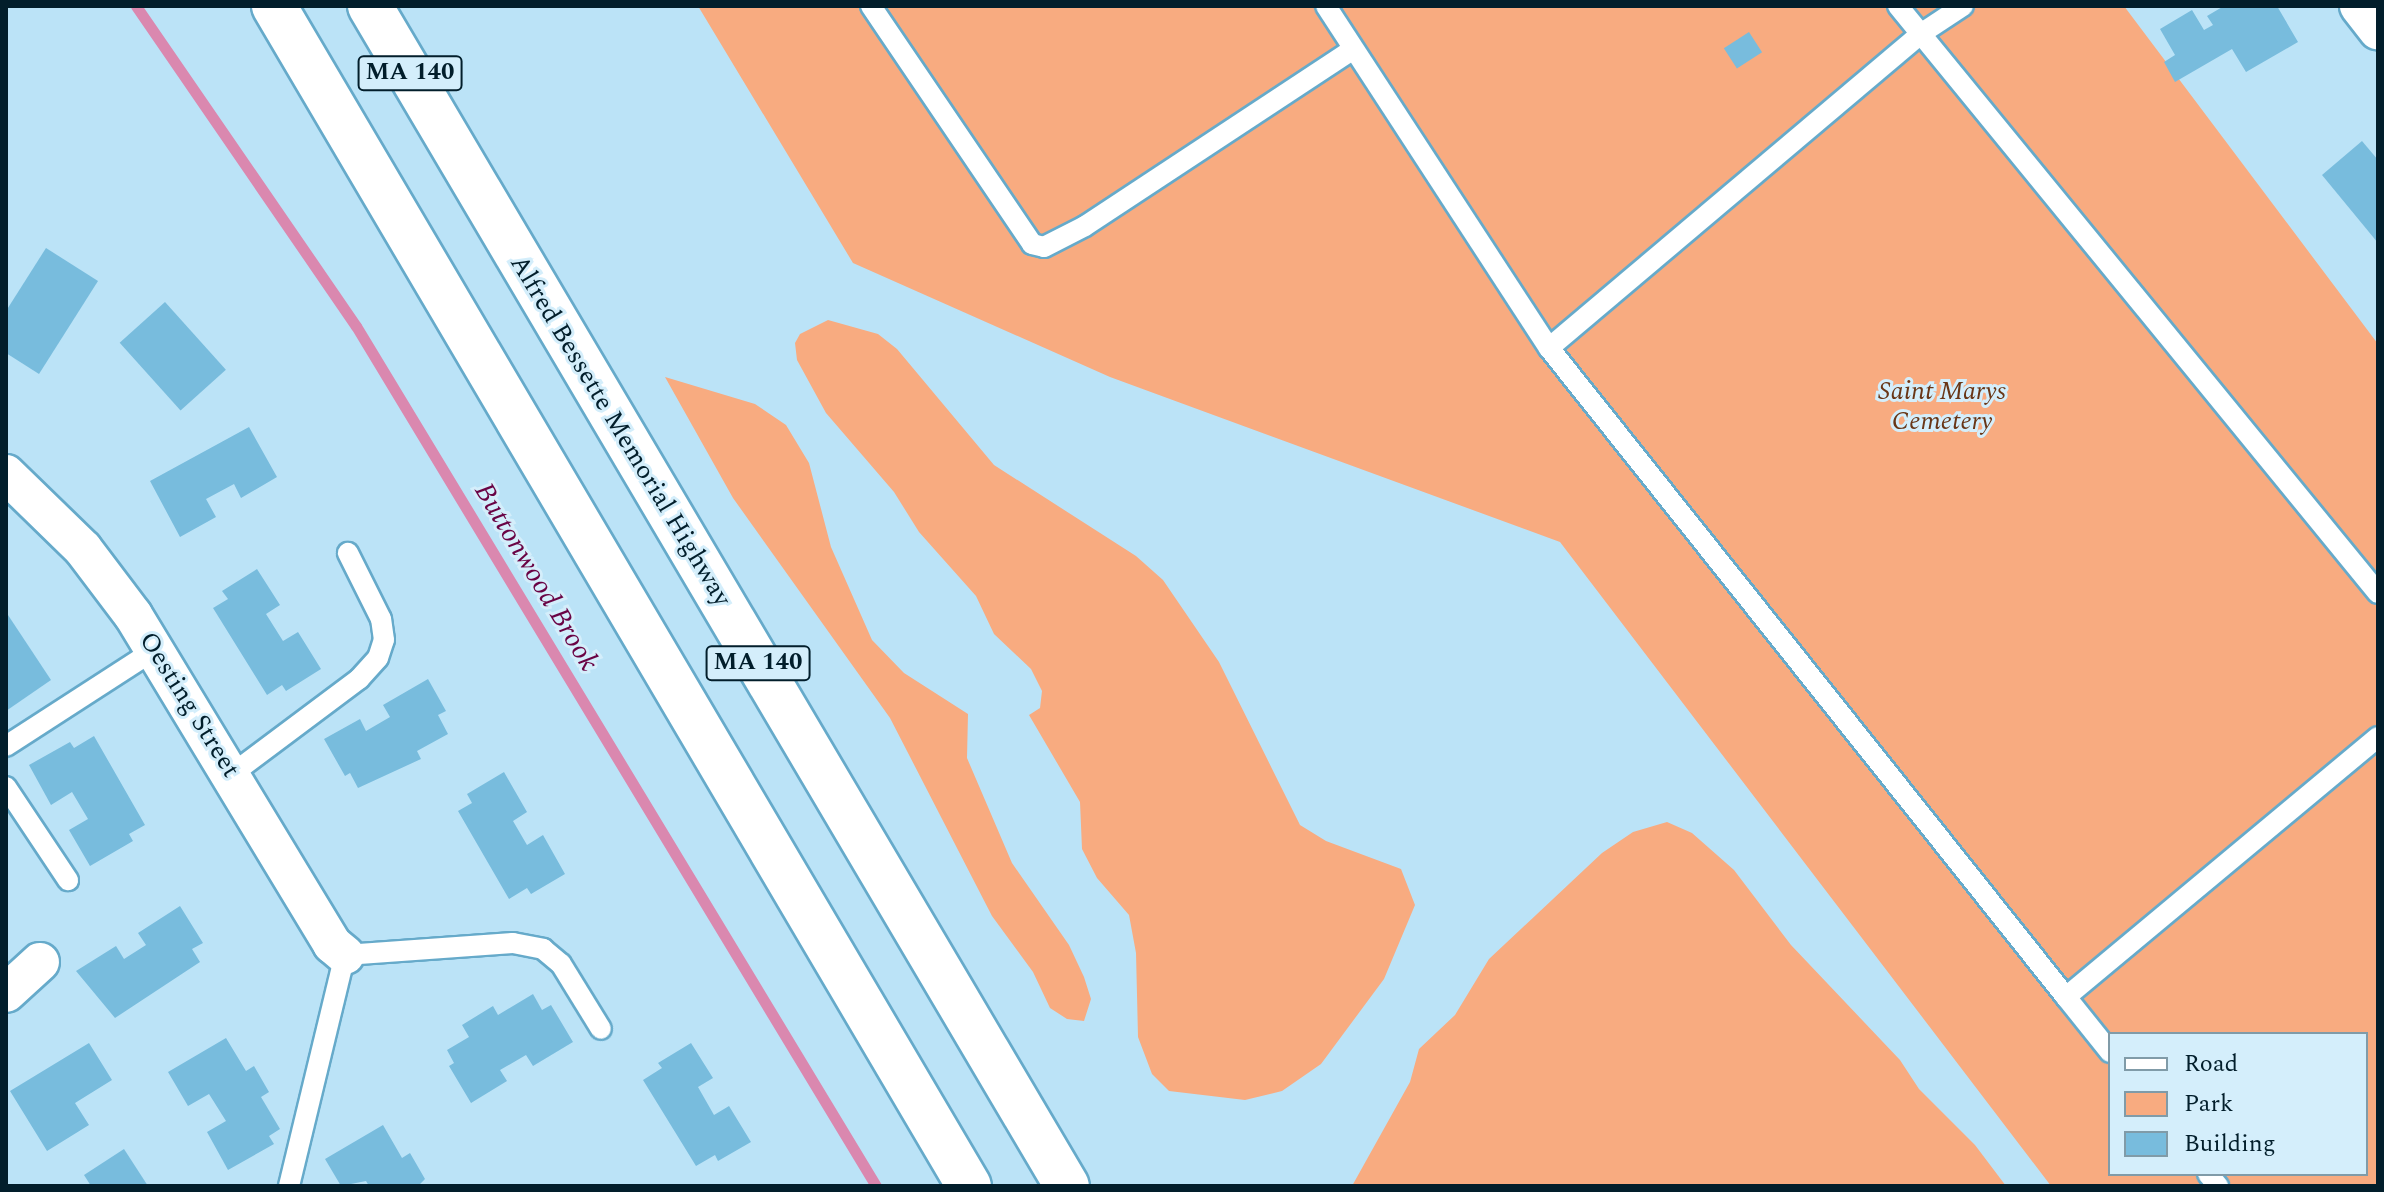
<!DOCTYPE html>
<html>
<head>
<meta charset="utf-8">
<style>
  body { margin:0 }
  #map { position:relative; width:2384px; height:1192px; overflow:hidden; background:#bbe3f7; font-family:Spectral,serif }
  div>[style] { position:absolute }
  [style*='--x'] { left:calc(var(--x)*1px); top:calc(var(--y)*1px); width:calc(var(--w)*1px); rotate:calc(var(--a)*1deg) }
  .green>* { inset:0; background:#f8ab80 }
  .stream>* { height:11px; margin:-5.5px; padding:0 5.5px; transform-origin:5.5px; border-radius:5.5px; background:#da88af }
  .building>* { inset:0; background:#78bcdd; transform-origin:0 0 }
  .roads { filter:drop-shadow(2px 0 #66aaca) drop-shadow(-2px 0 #66aaca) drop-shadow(0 2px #66aaca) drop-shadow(0 -2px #66aaca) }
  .service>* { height:20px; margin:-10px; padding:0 10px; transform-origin:10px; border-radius:10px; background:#fff }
  .minor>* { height:38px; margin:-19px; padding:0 19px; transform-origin:19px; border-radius:19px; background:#fff }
  .motorway>* { height:44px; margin:-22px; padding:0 22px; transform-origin:22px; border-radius:22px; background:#fff }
  span { translate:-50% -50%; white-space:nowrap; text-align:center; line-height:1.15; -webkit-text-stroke:6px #d4eefb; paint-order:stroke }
  .shield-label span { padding:2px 6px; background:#d4eefb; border:2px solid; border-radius:6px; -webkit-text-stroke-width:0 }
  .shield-label { font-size:24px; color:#021e2b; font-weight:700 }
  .park-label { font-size:26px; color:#693616; font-style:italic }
  .street-label { font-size:26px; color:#021e2b }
  .water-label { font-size:28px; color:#690344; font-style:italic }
  .frame { position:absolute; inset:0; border:8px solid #021e2b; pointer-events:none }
  .legend { position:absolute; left:2108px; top:1032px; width:260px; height:144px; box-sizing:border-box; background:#d4eefb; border:2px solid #809ba8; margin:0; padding:10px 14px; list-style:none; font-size:24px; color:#021e2b }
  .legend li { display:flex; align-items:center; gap:16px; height:40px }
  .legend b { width:40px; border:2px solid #809ba8 }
</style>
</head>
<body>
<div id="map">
  <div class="green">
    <div style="clip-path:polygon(evenodd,698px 6px,2124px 6px,2378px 344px,2378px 1186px,2051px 1186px,1560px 542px,1110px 377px,853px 263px,698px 6px,2110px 1034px,2366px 1034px,2366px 1174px,2110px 1174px,2110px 1034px)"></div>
    <div style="clip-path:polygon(828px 320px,878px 334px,897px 349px,994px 465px,1136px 556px,1163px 580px,1219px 662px,1300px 825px,1326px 841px,1401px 869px,1415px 905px,1384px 979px,1321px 1064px,1282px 1091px,1245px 1100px,1169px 1091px,1152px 1074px,1138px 1037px,1136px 953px,1129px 915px,1097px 878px,1082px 849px,1080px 802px,1029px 715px,1040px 708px,1042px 691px,1031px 669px,994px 634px,976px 596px,919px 532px,894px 492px,826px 413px,797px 360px,795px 343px,800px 334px)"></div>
    <div style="clip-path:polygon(665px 377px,755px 404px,786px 425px,809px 463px,831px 547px,872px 640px,904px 673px,968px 714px,967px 758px,1012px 863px,1069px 945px,1084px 977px,1091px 999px,1084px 1021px,1067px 1019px,1050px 1008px,1033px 972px,992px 916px,890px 718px,733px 498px)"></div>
    <div style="clip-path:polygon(1667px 822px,1692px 833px,1734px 870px,1791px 945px,1900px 1060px,1919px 1089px,1975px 1145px,2006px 1186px,1352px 1186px,1410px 1082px,1419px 1049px,1455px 1015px,1489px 959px,1602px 853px,1633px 832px)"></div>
  </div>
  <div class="stream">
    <div style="--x:136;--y:6;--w:388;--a:55.5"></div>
    <div style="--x:356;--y:326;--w:1005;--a:58.84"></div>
  </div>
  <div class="building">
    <div style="clip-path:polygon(2224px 6px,2277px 6px,2298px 42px,2246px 72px,2232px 49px,2175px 82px,2164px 62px,2175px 55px,2160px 29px,2192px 10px,2204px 30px,2213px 25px,2207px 16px)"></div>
    <div style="left:1749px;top:32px;width:24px;height:30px;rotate:57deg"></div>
    <div style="clip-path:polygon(2362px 141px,2378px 160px,2378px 243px,2322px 175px)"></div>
    <div style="clip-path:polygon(46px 248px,98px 281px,39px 374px,6px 353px,6px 311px)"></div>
    <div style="left:165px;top:302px;width:91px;height:61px;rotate:48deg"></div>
    <div style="clip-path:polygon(249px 427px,277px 477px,241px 498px,234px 484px,206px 499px,216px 517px,180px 537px,150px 481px)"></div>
    <div style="clip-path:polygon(257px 569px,280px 605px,266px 614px,283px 641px,298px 632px,321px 669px,286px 691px,282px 685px,267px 695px,213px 608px,228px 599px,222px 591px)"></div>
    <div style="clip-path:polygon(6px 612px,51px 680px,6px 711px)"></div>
    <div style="clip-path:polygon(428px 679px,446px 711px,438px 715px,448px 734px,417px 751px,421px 759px,358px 788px,350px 773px,345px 776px,324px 739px,360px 719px,366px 731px,390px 717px,383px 705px)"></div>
    <div style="clip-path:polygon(94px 736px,145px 825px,129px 834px,133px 841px,90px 866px,69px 830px,88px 819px,72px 792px,51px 805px,29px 765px,70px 742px,74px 748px)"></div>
    <div style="clip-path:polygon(504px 772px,527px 812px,513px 821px,527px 845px,543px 835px,565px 874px,531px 894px,527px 888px,509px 899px,458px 811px,472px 803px,467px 794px)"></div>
    <div style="clip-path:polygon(180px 906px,203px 943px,192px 949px,200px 962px,115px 1018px,76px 971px,116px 946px,124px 959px,146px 945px,138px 933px)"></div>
    <div style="clip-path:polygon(533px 994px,542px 1010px,551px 1005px,573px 1042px,533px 1066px,526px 1055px,500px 1070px,507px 1081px,471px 1103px,449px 1066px,454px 1063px,447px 1050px,469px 1037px,462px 1025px,493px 1006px,498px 1015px)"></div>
    <div style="clip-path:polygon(226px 1038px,246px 1071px,254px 1066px,269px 1092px,261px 1097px,280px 1129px,269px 1136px,274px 1144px,228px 1170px,207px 1132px,226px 1121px,209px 1094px,188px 1106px,168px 1072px)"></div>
    <div style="clip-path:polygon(89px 1043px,112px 1080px,75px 1103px,89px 1125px,47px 1151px,10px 1091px)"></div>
    <div style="clip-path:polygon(691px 1043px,713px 1078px,698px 1087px,714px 1115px,729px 1106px,751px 1142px,718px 1161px,715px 1155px,696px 1166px,643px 1080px,662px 1068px,658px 1063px)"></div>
    <div style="clip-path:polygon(383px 1125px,402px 1158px,410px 1153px,425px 1179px,418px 1186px,369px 1186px,366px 1181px,341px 1186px,325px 1159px)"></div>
    <div style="clip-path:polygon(124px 1149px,148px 1186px,91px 1186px,84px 1175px)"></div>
  </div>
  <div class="roads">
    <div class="service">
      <div style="--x:871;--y:6;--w:287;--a:55.9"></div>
      <div style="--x:1032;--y:244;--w:12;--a:14"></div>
      <div style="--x:1044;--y:247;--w:46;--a:-27.1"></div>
      <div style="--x:1085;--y:226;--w:320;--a:-33.4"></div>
      <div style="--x:1326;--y:6;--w:408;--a:56.9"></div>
      <div style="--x:1549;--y:348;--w:830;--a:51.46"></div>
      <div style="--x:1898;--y:6;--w:758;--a:50.73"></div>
      <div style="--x:1549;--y:348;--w:488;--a:-40.2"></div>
      <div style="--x:1922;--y:33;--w:49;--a:-33.4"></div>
      <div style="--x:6;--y:746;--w:179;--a:-32.9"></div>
      <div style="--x:232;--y:774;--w:159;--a:-36.8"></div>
      <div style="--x:359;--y:679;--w:28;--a:-48"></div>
      <div style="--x:378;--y:658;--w:19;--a:-72"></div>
      <div style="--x:384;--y:640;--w:21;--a:-98"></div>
      <div style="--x:381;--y:619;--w:74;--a:-116.6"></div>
      <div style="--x:6;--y:787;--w:112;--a:56.3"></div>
      <div style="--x:2110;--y:1052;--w:70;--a:-128.7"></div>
      <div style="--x:2066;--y:997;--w:406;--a:-39.8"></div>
      <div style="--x:2208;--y:1174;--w:16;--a:50"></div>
      <div style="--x:289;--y:1186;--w:238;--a:-76.4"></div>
      <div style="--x:345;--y:955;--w:168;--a:-4.1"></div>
      <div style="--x:513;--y:943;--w:31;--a:11"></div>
      <div style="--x:543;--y:949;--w:23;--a:40"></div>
      <div style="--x:561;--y:964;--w:76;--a:58.4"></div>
    </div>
    <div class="minor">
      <div style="--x:2359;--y:6;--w:31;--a:52"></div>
      <div style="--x:6;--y:474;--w:107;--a:44.2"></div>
      <div style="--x:83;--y:549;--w:83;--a:52.9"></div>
      <div style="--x:133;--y:615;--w:385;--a:58.8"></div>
      <div style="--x:332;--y:944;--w:17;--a:40"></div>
      <div style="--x:6;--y:993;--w:46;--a:-42.4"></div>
    </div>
    <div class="motorway">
      <div style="--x:274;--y:6;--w:1369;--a:59.5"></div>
      <div style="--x:370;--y:6;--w:1370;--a:59.43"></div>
    </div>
  </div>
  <div class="shield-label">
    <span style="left:410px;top:73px">MA 140</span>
    <span style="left:758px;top:663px">MA 140</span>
  </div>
  <div class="park-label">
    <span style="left:1942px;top:407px">Saint Marys<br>Cemetery</span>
  </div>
  <div class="street-label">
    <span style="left:620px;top:431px;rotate:59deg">Alfred Bessette Memorial Highway</span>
    <span style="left:189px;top:705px;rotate:58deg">Oesting Street</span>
  </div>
  <div class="water-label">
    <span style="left:536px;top:577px;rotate:59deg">Buttonwood Brook</span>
  </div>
  <div class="frame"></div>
  <ul class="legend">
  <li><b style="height:10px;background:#fff"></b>Road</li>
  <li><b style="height:22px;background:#f8ab80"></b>Park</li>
  <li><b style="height:22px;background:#78bcdd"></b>Building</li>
  </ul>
</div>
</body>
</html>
